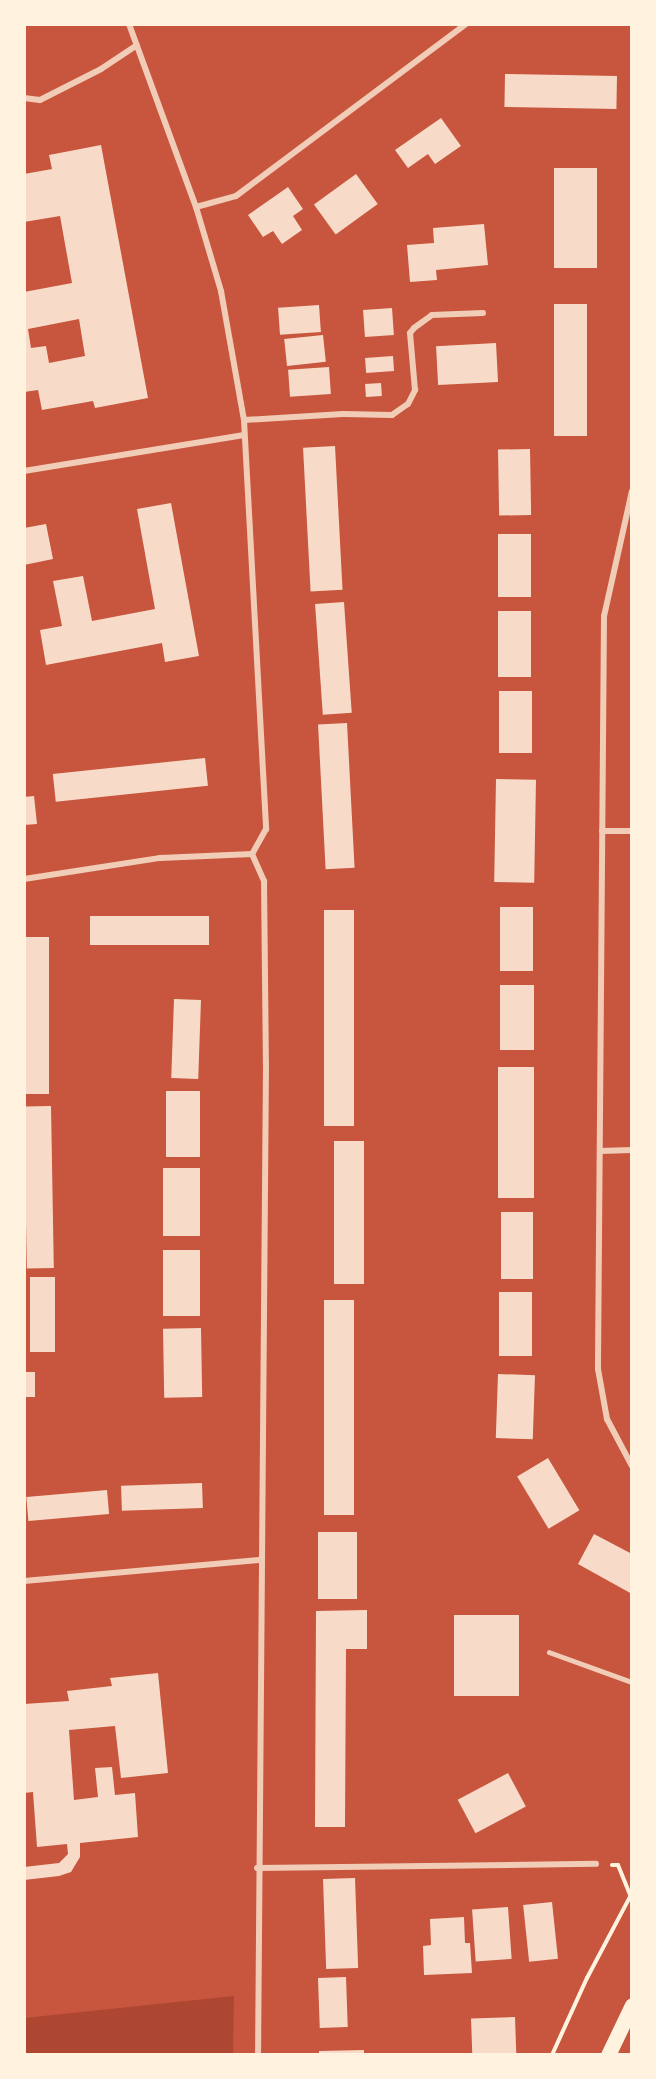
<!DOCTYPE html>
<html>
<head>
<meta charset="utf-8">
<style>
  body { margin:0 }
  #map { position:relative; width:656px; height:2079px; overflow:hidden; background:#c8553d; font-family:Cabin,sans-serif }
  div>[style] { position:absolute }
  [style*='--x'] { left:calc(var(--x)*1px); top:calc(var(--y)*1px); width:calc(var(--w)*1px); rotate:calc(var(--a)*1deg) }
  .green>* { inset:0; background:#ae4732 }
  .building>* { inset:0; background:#f7dbc8; transform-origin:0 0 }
  .path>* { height:4px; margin:-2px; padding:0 2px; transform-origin:2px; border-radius:2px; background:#fff3e0 }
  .service>* { height:4.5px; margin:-2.25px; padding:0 2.25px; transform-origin:2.25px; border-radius:2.25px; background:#f1ccb7 }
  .minor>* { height:6px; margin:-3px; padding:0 3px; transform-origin:3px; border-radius:3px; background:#f1ccb7 }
  .primary>* { height:15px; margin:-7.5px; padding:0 7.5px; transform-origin:7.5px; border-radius:7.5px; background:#fff3e0 }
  span { translate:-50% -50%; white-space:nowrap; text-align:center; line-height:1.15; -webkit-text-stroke:4.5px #fff3e0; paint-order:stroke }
  .frame { position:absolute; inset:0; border:26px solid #fff3e0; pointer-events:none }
</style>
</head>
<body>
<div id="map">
  <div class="green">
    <div style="clip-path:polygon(234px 1996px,233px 2055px,24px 2055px,24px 2018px)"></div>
  </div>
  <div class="building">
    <div style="left:505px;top:74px;width:112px;height:33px;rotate:1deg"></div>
    <div style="clip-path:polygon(441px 118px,461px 146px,435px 164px,428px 154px,408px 168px,395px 150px)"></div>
    <div style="clip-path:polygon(evenodd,101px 145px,148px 398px,95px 408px,93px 401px,42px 410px,38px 390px,24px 392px,24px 292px,72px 283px,60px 216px,24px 222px,24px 174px,52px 169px,49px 155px,101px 145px,79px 319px,85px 356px,49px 363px,46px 346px,31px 348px,28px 329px,79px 319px)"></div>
    <div style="left:554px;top:168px;width:43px;height:100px"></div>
    <div style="left:356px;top:174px;width:37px;height:52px;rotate:54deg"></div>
    <div style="clip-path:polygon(288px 187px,303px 209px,293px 216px,302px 230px,282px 244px,273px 231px,263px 237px,248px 215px)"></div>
    <div style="clip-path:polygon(484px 224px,488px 265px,436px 270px,437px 280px,410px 282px,407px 245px,434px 243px,433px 228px)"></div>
    <div style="left:554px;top:304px;width:33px;height:132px"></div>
    <div style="left:319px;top:305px;width:27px;height:41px;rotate:86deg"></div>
    <div style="left:392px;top:308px;width:27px;height:29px;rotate:86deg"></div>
    <div style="left:323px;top:335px;width:27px;height:39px;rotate:84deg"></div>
    <div style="left:496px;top:343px;width:39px;height:60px;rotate:87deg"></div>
    <div style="left:393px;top:356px;width:15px;height:28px;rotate:86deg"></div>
    <div style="left:329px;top:367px;width:27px;height:41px;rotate:86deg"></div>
    <div style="left:381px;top:383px;width:13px;height:16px;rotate:86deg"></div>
    <div style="left:335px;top:446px;width:144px;height:32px;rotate:87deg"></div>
    <div style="left:530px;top:449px;width:66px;height:32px;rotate:89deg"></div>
    <div style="clip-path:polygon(171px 503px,199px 656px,165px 662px,162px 643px,46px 665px,40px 630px,62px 626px,53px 581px,83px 576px,92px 621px,155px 609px,137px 509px)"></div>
    <div style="clip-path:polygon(46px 524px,53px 559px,24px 565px,24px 528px)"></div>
    <div style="left:498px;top:534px;width:33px;height:63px"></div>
    <div style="left:344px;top:602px;width:111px;height:29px;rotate:86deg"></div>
    <div style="left:498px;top:611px;width:33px;height:66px"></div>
    <div style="left:499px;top:691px;width:33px;height:62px"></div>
    <div style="left:347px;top:723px;width:145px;height:29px;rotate:87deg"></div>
    <div style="left:205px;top:758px;width:28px;height:153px;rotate:84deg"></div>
    <div style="left:496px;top:779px;width:40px;height:103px;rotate:1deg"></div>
    <div style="clip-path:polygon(34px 796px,37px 824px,24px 825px,24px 797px)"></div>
    <div style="left:500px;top:907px;width:33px;height:64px"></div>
    <div style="left:324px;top:910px;width:30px;height:216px"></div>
    <div style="left:90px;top:916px;width:119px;height:29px"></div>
    <div style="left:24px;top:937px;width:25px;height:157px"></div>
    <div style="left:500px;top:985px;width:34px;height:65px"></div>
    <div style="left:174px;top:999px;width:27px;height:79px;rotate:2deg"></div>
    <div style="left:498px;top:1067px;width:36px;height:131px"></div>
    <div style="left:166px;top:1091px;width:34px;height:66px"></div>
    <div style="left:51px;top:1106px;width:162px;height:27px;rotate:89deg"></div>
    <div style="left:334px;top:1141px;width:30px;height:143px"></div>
    <div style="left:163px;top:1168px;width:37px;height:68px"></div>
    <div style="left:501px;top:1212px;width:32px;height:67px"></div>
    <div style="left:163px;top:1250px;width:37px;height:66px"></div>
    <div style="left:30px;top:1277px;width:25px;height:75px"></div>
    <div style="left:499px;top:1292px;width:33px;height:64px"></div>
    <div style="left:324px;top:1300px;width:30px;height:215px"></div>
    <div style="left:201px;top:1328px;width:69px;height:38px;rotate:89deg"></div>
    <div style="left:24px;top:1372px;width:11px;height:25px"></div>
    <div style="left:498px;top:1374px;width:37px;height:64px;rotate:2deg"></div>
    <div style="left:548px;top:1458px;width:61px;height:36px;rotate:59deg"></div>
    <div style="left:202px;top:1483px;width:25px;height:81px;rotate:88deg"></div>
    <div style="left:107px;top:1490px;width:24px;height:81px;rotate:85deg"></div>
    <div style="left:318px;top:1532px;width:39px;height:67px"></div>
    <div style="clip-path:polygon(594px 1534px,632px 1554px,632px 1594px,578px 1564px)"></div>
    <div style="clip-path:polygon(367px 1610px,367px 1649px,346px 1649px,345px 1827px,315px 1827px,316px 1611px)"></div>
    <div style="left:454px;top:1615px;width:65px;height:81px"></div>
    <div style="clip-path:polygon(158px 1673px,168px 1773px,121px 1778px,115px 1726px,69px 1730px,74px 1800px,98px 1797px,95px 1768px,112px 1767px,115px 1795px,135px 1793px,138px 1837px,80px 1843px,80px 1857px,71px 1872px,59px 1876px,24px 1880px,24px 1867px,59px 1863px,68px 1854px,67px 1844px,37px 1847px,33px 1792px,24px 1793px,24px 1704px,69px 1701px,67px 1691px,112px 1686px,110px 1678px)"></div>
    <div style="left:508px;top:1773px;width:38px;height:57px;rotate:62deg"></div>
    <div style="left:355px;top:1878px;width:90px;height:32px;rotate:88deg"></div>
    <div style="left:552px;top:1902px;width:57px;height:29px;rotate:84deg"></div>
    <div style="left:508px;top:1907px;width:52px;height:36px;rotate:86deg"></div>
    <div style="clip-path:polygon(464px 1917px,465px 1943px,470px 1943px,472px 1973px,424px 1975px,423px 1946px,431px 1945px,430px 1919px)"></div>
    <div style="left:346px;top:1977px;width:50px;height:28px;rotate:88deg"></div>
    <div style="left:515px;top:2017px;width:38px;height:44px;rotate:88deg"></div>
    <div style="clip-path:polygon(364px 2050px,364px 2055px,319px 2055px,319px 2051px)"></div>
  </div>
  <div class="path">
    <div style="--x:612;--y:1865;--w:6;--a:0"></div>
    <div style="--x:618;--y:1865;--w:37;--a:68"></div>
    <div style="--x:552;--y:2055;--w:85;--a:-65.6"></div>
    <div style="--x:587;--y:1978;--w:96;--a:-62.1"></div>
  </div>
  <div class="service">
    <div style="--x:549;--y:1652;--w:88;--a:19.9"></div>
  </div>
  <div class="minor">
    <div style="--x:129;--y:24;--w:195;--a:69.9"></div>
    <div style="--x:196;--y:207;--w:88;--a:73.4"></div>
    <div style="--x:221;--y:291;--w:131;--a:79.9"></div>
    <div style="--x:244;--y:420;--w:410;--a:86.9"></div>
    <div style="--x:266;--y:829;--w:29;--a:119"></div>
    <div style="--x:24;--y:98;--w:16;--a:7"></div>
    <div style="--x:40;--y:100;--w:68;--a:-26.9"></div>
    <div style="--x:101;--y:69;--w:43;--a:-33.7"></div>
    <div style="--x:196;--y:207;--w:41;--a:-15.4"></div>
    <div style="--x:236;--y:196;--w:287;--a:-36.8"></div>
    <div style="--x:244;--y:420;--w:99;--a:-3.5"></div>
    <div style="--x:343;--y:414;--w:49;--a:1.2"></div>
    <div style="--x:392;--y:415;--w:19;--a:-35"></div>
    <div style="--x:408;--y:404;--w:16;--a:-63"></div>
    <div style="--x:415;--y:390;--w:57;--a:-95"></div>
    <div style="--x:410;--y:333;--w:6;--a:-51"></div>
    <div style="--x:414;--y:328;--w:22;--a:-36"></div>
    <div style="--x:432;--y:315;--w:51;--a:-2.2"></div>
    <div style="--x:24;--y:471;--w:223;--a:-9.3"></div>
    <div style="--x:632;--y:491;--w:128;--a:102.6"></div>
    <div style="--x:604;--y:616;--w:753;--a:90.46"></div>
    <div style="--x:598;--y:1369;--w:51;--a:79.8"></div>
    <div style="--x:607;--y:1419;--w:53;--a:62"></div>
    <div style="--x:602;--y:831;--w:30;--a:0"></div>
    <div style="--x:252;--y:854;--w:30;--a:66"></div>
    <div style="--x:264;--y:881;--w:183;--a:89.4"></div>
    <div style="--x:266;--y:1064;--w:991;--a:90.46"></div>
    <div style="--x:24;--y:879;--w:138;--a:-8.8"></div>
    <div style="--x:160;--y:858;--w:92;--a:-2.5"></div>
    <div style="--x:600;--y:1151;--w:32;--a:-2"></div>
    <div style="--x:24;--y:1581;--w:238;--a:-5.1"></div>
    <div style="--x:257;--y:1868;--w:339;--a:-0.7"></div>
  </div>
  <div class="primary">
    <div style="--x:608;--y:2055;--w:55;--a:-64.4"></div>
  </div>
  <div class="frame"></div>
</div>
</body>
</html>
